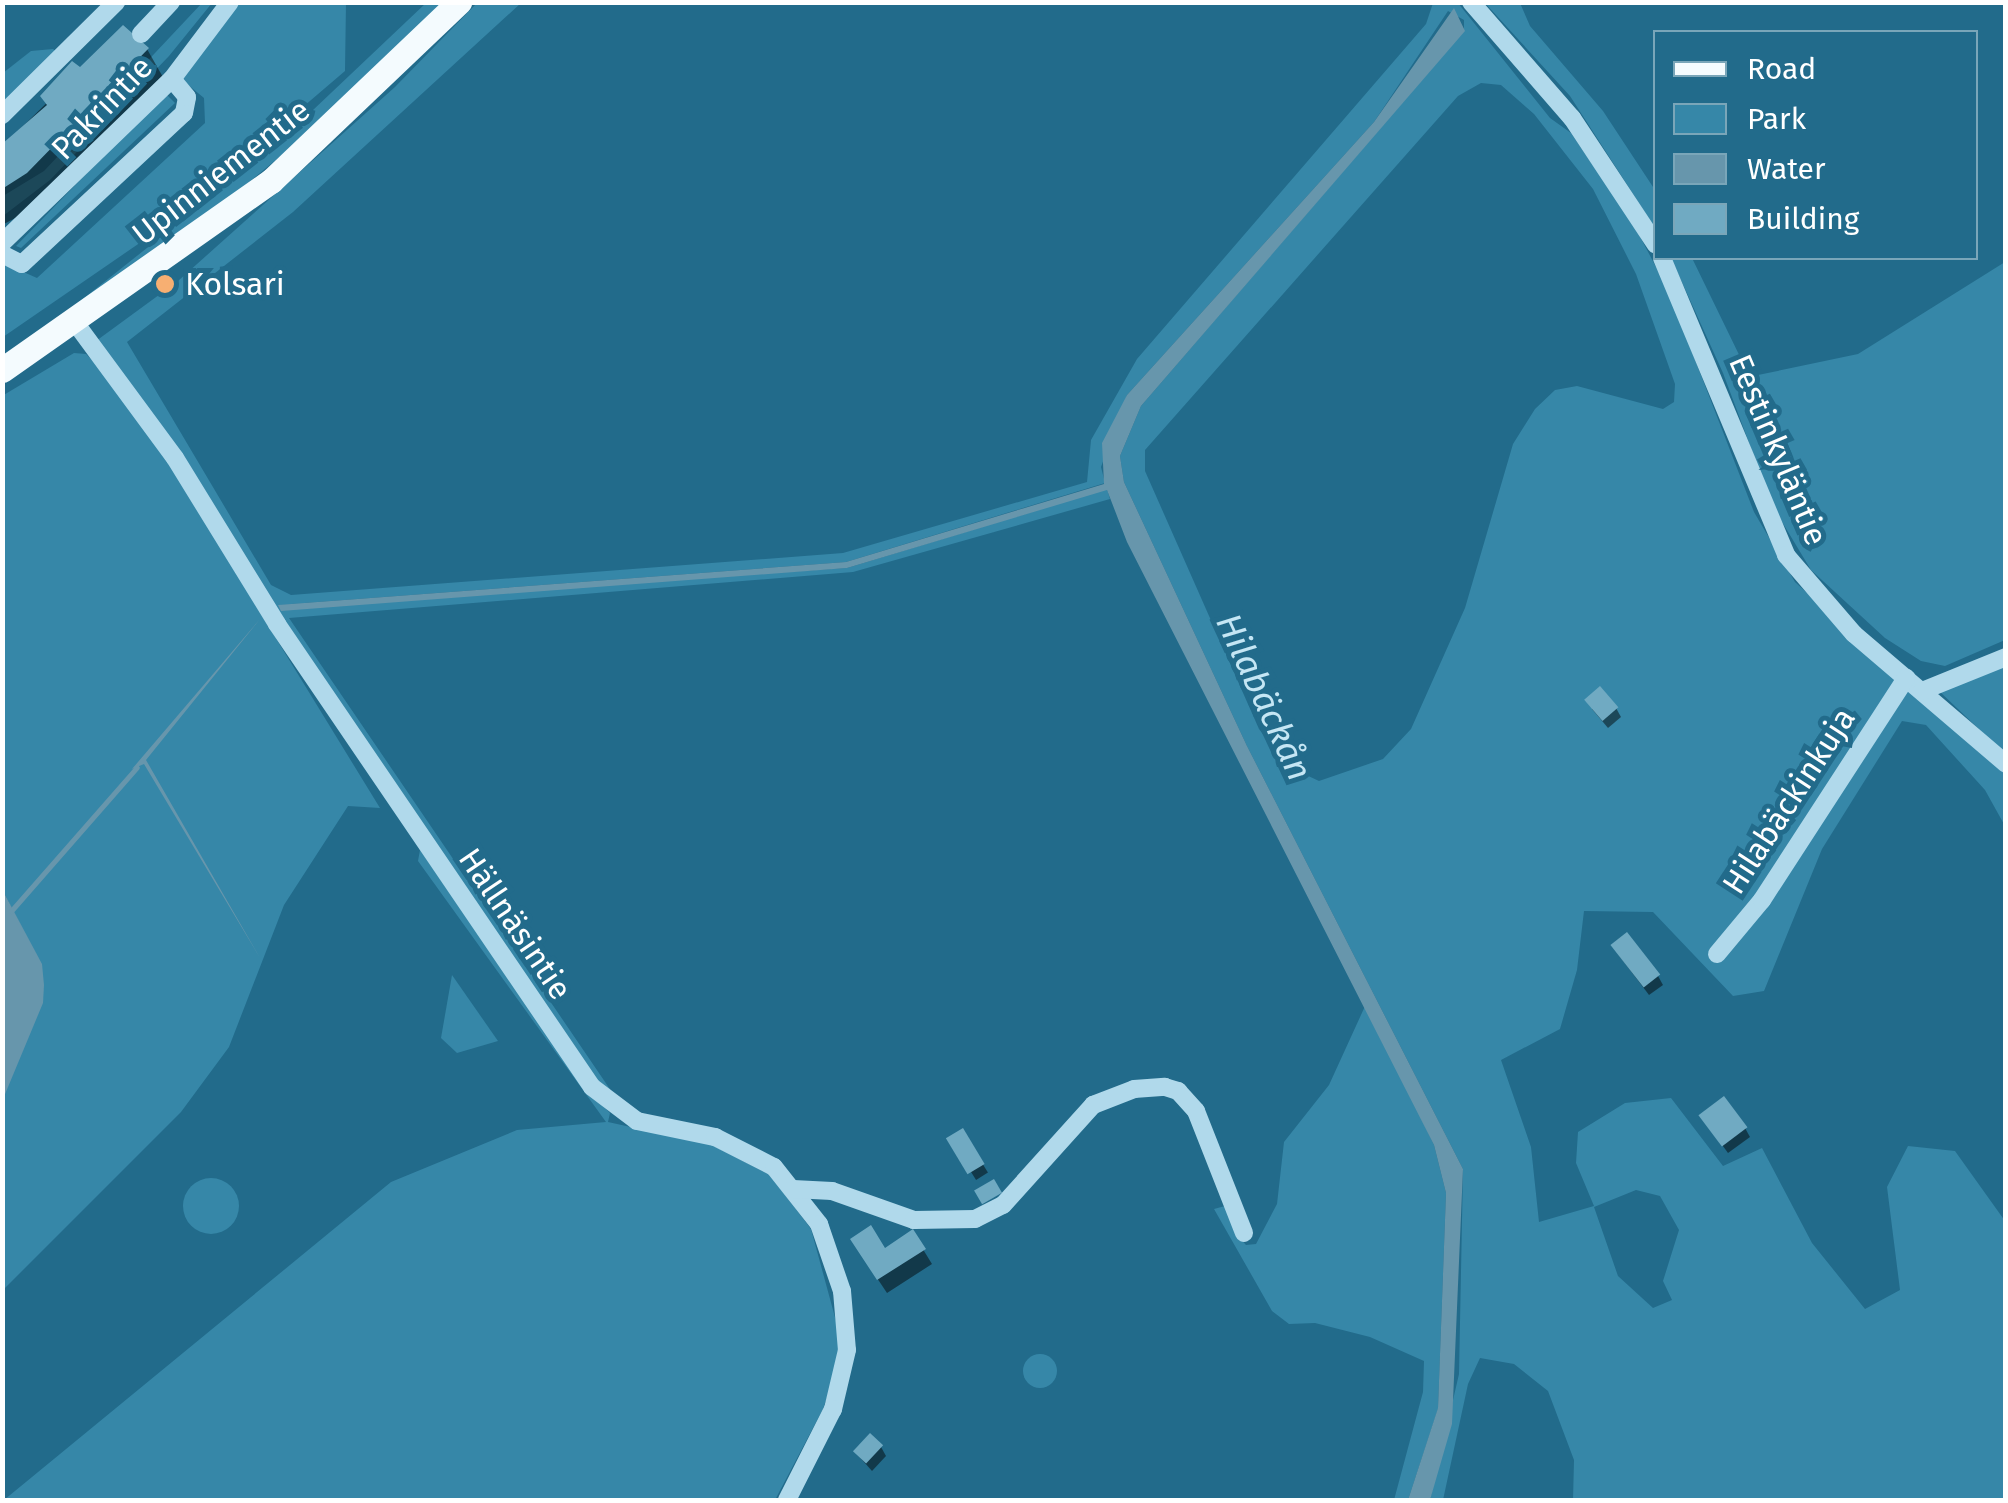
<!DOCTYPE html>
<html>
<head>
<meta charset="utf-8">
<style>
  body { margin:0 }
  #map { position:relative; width:2008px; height:1503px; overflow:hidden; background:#226b8b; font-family:"Fira Sans",sans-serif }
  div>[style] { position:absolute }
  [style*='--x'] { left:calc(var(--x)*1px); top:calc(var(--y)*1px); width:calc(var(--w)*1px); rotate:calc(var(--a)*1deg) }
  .green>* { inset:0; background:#3687a8 }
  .round { border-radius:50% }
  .water>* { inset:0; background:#6796ac }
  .shadow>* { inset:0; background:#0007; transform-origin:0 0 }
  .stream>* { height:5px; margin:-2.5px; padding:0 2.5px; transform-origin:2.5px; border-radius:2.5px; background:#6796ac }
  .building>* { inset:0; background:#70aac2; transform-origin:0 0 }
  .minor>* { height:18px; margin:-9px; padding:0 9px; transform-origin:9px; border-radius:9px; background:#b0d9eb }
  .major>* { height:25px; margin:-12.5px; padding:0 12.5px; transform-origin:12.5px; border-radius:12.5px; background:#f4fbfe }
  .dots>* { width:28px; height:28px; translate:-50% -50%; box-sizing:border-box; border:5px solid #226b8b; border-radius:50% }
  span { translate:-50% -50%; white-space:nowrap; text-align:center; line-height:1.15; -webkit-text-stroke:10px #226b8b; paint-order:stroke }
  .street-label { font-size:32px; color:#fff }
  .poi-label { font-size:32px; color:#fff }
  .left { translate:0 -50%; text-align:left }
  .water-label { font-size:35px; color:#c5e6f4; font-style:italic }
  .frame { position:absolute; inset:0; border:5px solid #fff; pointer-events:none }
  .legend { position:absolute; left:1653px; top:30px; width:325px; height:230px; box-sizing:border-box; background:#226b8b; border:2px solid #7aa6b9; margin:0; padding:12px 18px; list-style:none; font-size:30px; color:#fff }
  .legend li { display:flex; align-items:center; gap:20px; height:50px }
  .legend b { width:50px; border:2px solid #7aa6b9 }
</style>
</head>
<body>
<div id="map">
  <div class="green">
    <div style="clip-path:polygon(202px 3px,212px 3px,169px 56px,50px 180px,3px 216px,3px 196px,44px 171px)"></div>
    <div style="clip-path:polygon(238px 3px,346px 3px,345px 71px,160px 229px,3px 337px,3px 263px,37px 278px,205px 123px,204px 98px,181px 79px)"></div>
    <div style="clip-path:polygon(426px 3px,442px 3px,283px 154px,198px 224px,64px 314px,275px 146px)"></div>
    <div style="clip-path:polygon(evenodd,477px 3px,521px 3px,293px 212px,127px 342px,271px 585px,291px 595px,843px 553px,1087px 482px,1091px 440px,1137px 359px,1426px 24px,1433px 3px,1458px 3px,1550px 118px,1571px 133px,1635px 227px,1668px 290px,1754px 512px,1795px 582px,2005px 773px,2005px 826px,1985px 790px,1926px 725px,1902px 721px,1822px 849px,1764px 991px,1733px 996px,1653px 912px,1584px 911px,1577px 970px,1560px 1029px,1501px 1060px,1531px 1147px,1539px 1222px,1594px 1206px,1576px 1163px,1578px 1132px,1625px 1103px,1671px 1098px,1723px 1166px,1762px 1148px,1812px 1243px,1865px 1309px,1900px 1290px,1887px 1187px,1908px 1146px,1955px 1151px,2005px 1221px,2005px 1500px,1573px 1500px,1574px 1460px,1548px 1391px,1514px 1364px,1480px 1358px,1468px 1384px,1443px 1500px,1430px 1500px,1459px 1374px,1463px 1169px,1247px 746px,1124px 482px,1120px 456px,1141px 406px,1464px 31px,1464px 20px,1448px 11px,1374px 122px,1127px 395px,1101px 467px,1105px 483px,846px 562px,278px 605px,847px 568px,1107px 489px,1110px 499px,853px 572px,289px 618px,616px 1098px,603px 1091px,96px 341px,178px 281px,395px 87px,477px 3px,1481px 83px,1501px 85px,1534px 114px,1593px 189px,1636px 274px,1675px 384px,1674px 402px,1663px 409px,1577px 386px,1555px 390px,1535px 409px,1513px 444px,1465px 608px,1411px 729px,1383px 759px,1319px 781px,1287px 766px,1259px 729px,1145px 471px,1145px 450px,1458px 96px,1481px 83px,477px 3px,1636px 1190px,1660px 1196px,1679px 1230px,1663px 1281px,1672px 1300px,1653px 1308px,1618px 1276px,1594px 1207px,1636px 1190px)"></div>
    <div style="clip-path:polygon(1485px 3px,1520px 3px,1530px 26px,1603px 111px,1655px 190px,1655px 228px,1570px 96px)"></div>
    <div style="clip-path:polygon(53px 49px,59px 54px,3px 111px,3px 73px,31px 51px)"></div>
    <div style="clip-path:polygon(165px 93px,175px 103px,21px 248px,16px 246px)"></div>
    <div style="clip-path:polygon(1671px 258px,1692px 258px,1745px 367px,1758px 375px,1858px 354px,2005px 262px,2005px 640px,1945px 666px,1921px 661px,1885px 638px,1811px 570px,1773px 507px,1723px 373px)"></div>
    <div style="clip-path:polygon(74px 353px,86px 354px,107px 375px,150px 433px,380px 808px,348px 806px,284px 905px,229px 1047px,181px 1112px,3px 1290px,3px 1098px,24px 932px,3px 891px,2px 396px)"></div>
    <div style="clip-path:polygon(2005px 661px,2005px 754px,1937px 689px)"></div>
    <div style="clip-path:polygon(420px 850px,583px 1086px,610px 1113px,608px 1122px,712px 1145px,770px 1175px,811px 1229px,839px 1332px,837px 1368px,823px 1409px,775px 1500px,4px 1500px,391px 1182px,517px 1130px,606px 1122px,418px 861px)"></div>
    <div style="clip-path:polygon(452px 975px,498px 1041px,457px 1053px,441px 1038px)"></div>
    <div style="clip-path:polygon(1366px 1004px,1434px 1145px,1446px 1193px,1438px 1409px,1408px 1500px,1394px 1500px,1423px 1392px,1424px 1361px,1370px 1337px,1315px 1323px,1289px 1324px,1272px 1311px,1214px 1209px,1225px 1206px,1237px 1235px,1246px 1245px,1256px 1244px,1277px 1204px,1284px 1142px,1329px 1085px)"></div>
    <div class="round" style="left:183px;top:1178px;width:56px;height:56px"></div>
    <div class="round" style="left:1023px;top:1354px;width:34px;height:34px"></div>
  </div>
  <div class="water">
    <div style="clip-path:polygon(1454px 8px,1465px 31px,1141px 406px,1120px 456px,1124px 482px,1247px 746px,1463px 1169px,1452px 1424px,1430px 1500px,1408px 1500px,1438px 1408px,1446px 1193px,1434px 1145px,1127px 542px,1107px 490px,847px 568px,281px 611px,278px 605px,846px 562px,1104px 484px,1102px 443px,1127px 395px,1374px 122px)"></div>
    <div style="clip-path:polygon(260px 619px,146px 760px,260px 958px,144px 764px,132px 769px)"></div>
    <div style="clip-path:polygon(3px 891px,42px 964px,44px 985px,43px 1003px,3px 1099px)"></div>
  </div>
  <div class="shadow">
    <div style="clip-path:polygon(147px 49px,164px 79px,44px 203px,2px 225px,2px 147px,80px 70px)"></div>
    <div style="clip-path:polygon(1616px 708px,1621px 717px,1608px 728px,1592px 709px)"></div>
    <div style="clip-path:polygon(1618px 954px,1658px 976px,1663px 985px,1649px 995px)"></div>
    <div style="clip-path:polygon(1707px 1124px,1745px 1128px,1750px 1137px,1728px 1153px)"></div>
    <div style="left:962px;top:1131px;width:49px;height:14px;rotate:58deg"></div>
    <div style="clip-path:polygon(913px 1233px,932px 1264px,887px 1293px,861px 1254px,884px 1251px)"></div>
    <div style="clip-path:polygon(881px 1447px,886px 1456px,872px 1471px,856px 1453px)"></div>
  </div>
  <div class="stream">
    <div style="--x:11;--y:911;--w:191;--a:-48.8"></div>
  </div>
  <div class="building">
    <div style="clip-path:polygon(123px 25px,149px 48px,27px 173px,2px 189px,2px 144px,47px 105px,40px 96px,72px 61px,80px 67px)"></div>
    <div style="left:1600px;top:686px;width:28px;height:21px;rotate:49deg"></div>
    <div style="left:1627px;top:932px;width:54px;height:21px;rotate:52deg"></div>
    <div style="left:1724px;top:1096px;width:39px;height:32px;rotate:53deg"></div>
    <div style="left:963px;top:1128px;width:42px;height:20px;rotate:59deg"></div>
    <div style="left:994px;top:1179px;width:16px;height:23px;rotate:60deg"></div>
    <div style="clip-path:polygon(871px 1225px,885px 1248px,913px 1229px,926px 1249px,877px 1280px,850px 1239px)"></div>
    <div style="left:870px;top:1433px;width:18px;height:25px;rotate:43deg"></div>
  </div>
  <div class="minor">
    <div style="--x:1471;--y:2;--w:154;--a:49"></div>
    <div style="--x:1572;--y:118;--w:152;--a:56.5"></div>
    <div style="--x:141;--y:34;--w:44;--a:-46.8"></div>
    <div style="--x:2;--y:115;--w:161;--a:-44.7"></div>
    <div style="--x:2;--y:243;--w:236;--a:-44"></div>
    <div style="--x:172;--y:79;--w:96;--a:-53"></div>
    <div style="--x:2;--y:254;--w:22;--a:27"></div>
    <div style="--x:22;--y:264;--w:221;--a:-43"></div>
    <div style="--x:184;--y:113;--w:16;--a:-79"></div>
    <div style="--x:187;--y:97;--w:23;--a:-130"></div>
    <div style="--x:1662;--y:258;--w:322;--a:67.3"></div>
    <div style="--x:1786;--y:555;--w:104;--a:49.3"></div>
    <div style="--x:1854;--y:634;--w:200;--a:40.5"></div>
    <div style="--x:74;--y:321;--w:170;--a:53.6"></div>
    <div style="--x:175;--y:458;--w:195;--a:58.4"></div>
    <div style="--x:277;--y:624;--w:560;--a:55.77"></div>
    <div style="--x:592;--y:1087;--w:56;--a:37.1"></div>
    <div style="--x:637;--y:1121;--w:80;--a:11.6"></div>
    <div style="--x:715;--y:1137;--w:66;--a:27"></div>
    <div style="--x:774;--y:1167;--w:73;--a:51.7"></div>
    <div style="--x:819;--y:1224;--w:71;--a:71.1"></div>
    <div style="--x:842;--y:1291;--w:59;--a:85.2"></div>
    <div style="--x:847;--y:1350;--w:61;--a:103.3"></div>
    <div style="--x:833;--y:1409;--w:102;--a:116.8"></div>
    <div style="--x:1922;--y:691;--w:91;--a:-22"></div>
    <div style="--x:1717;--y:954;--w:70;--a:-50.2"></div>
    <div style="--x:1762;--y:900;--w:265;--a:-57"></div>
    <div style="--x:793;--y:1189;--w:39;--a:3"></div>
    <div style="--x:832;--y:1191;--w:87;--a:19.5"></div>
    <div style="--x:914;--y:1220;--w:61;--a:-0.9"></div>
    <div style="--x:975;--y:1219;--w:31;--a:-27"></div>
    <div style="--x:1003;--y:1205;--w:135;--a:-48"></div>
    <div style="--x:1093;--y:1105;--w:44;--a:-21.3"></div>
    <div style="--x:1134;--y:1089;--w:31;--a:-4"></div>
    <div style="--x:1165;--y:1087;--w:14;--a:17"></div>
    <div style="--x:1178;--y:1091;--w:27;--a:48"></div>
    <div style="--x:1196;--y:1111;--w:131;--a:68.5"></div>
  </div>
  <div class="major">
    <div style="--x:2;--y:370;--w:329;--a:-35.1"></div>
    <div style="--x:271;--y:181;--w:260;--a:-43.6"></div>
  </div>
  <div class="dots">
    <div style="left:165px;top:284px;background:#f7af72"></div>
  </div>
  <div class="street-label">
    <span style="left:102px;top:108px;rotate:-46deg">Pakrintie</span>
    <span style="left:221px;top:172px;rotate:-38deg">Upinniementie</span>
    <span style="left:1778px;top:450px;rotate:67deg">Eestinkyläntie</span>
    <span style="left:1789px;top:801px;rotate:-57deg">Hilabäckinkuja</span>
    <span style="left:515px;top:924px;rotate:56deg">Hällnäsintie</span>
  </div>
  <div class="poi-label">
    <span class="left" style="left:185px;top:284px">Kolsari</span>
  </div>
  <div class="water-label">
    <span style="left:1264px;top:697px;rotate:65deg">Hilabäckån</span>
  </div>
  <div class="frame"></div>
  <ul class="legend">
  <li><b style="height:12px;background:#f4fbfe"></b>Road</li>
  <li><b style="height:28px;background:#3687a8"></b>Park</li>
  <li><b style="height:28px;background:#6796ac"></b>Water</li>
  <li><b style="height:28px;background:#70aac2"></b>Building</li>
  </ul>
</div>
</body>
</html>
